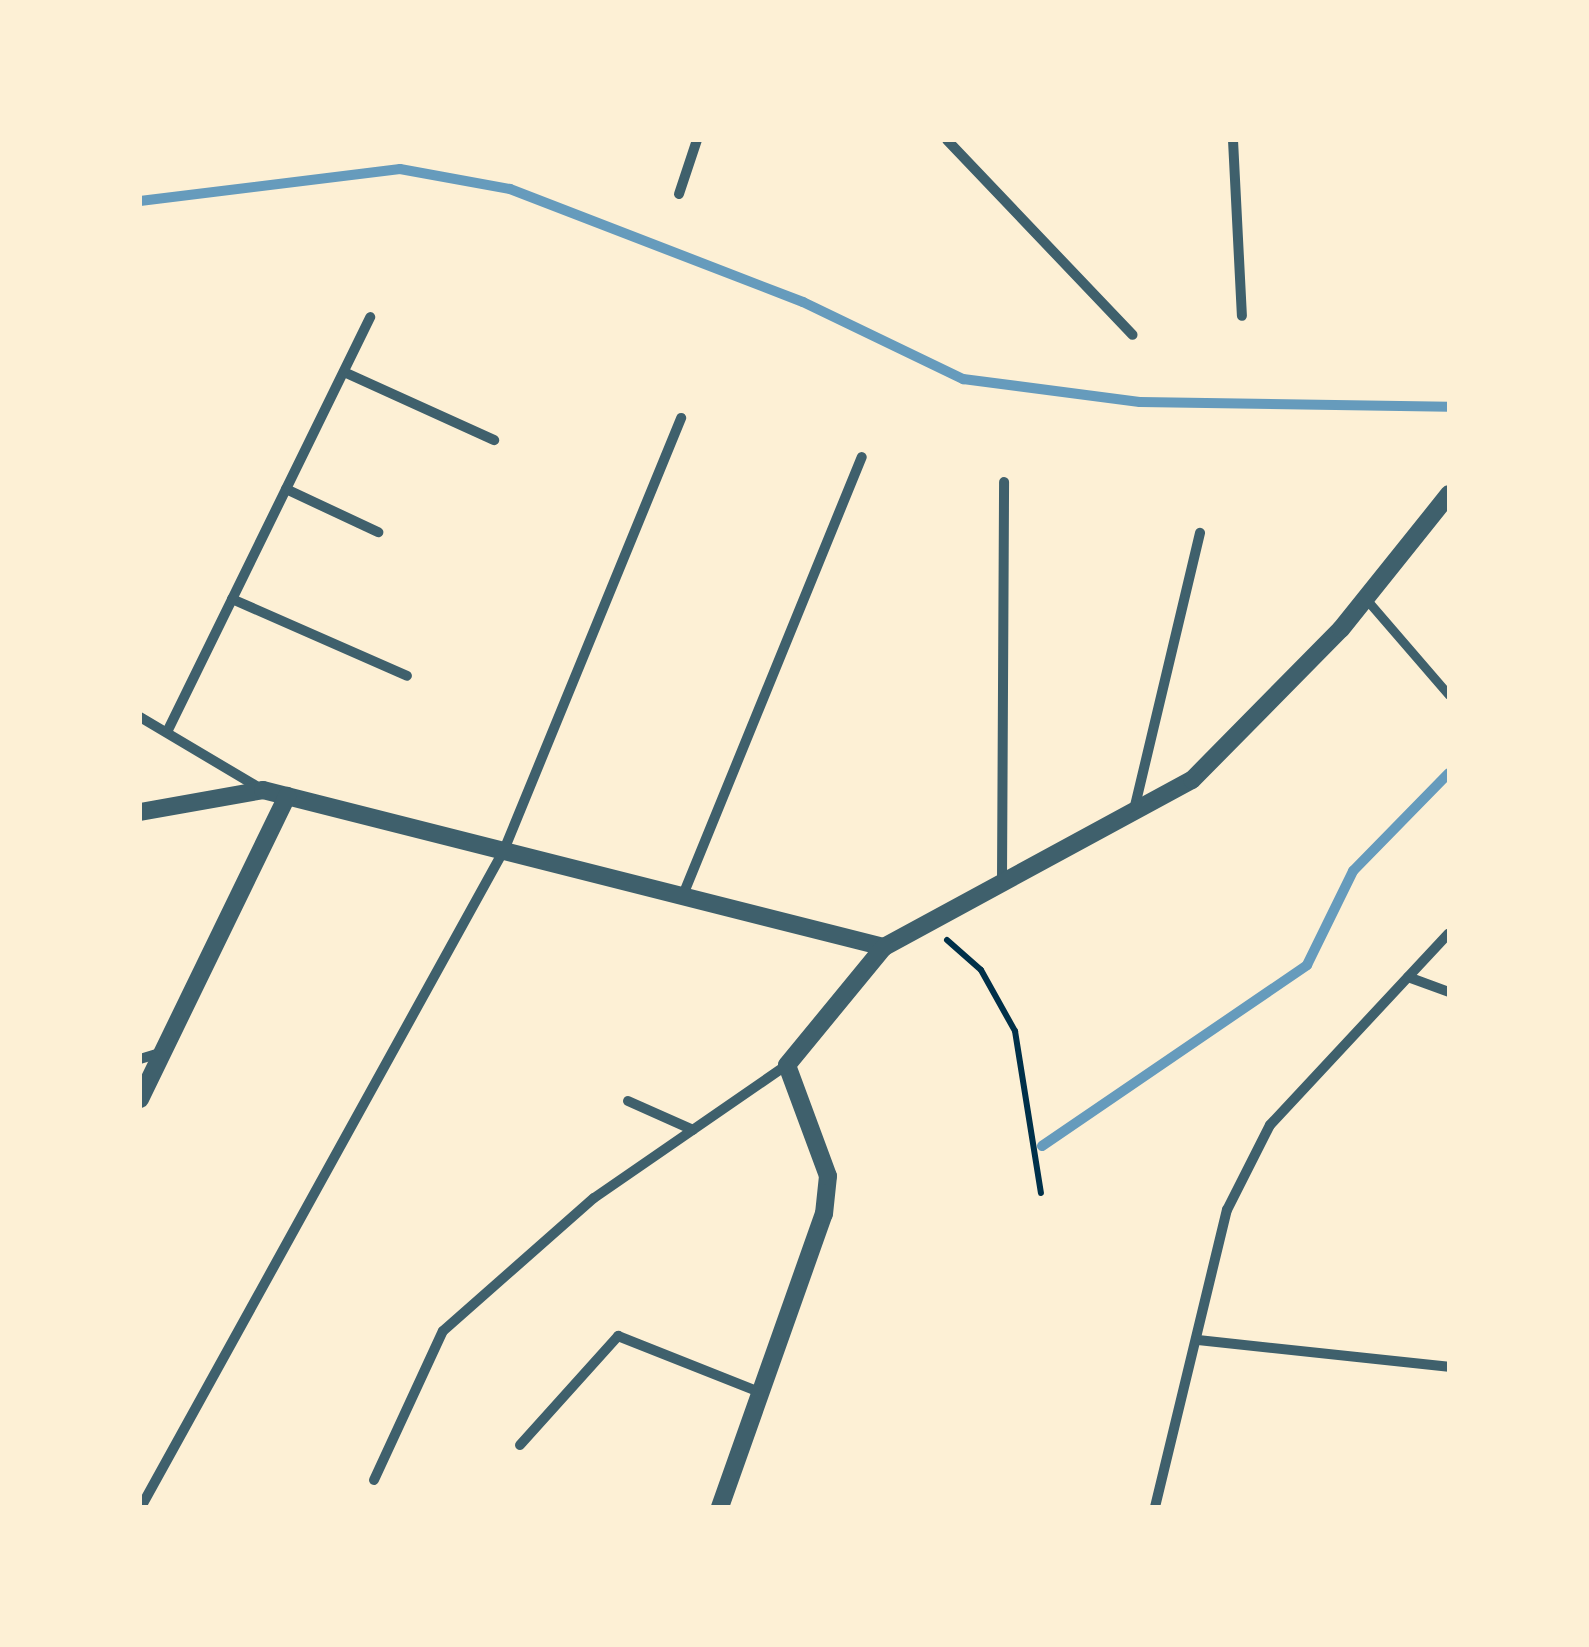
<!DOCTYPE html>
<html>
<head>
<meta charset="utf-8">
<style>
  body { margin:0 }
  #map { position:relative; width:1589px; height:1647px; overflow:hidden; background:#fdf0d5; font-family:"Work Sans",sans-serif }
  div>[style] { position:absolute }
  [style*='--x'] { left:calc(var(--x)*1px); top:calc(var(--y)*1px); width:calc(var(--w)*1px); rotate:calc(var(--a)*1deg) }
  .stream>* { height:10px; margin:-5px; padding:0 5px; transform-origin:5px; border-radius:5px; background:#669bbc }
  .path>* { height:6px; margin:-3px; padding:0 3px; transform-origin:3px; border-radius:3px; background:#003049 }
  .pedestrian>* { height:9px; margin:-4.5px; padding:0 4.5px; transform-origin:4.5px; border-radius:4.5px; background:#3f606c }
  .minor>* { height:10px; margin:-5px; padding:0 5px; transform-origin:5px; border-radius:5px; background:#3f606c }
  .tertiary>* { height:18px; margin:-9px; padding:0 9px; transform-origin:9px; border-radius:9px; background:#3f606c }
  span { translate:-50% -50%; white-space:nowrap; text-align:center; line-height:1.15; -webkit-text-stroke:10px #fdf0d5; paint-order:stroke }
  .frame { position:absolute; inset:0; border:142px solid #fdf0d5; pointer-events:none }
</style>
</head>
<body>
<div id="map">
  <div class="stream">
    <div style="--x:140;--y:201;--w:262;--a:-7"></div>
    <div style="--x:400;--y:169;--w:112;--a:10.3"></div>
    <div style="--x:510;--y:189;--w:314;--a:21.1"></div>
    <div style="--x:803;--y:302;--w:178;--a:25.7"></div>
    <div style="--x:963;--y:379;--w:178;--a:7.4"></div>
    <div style="--x:1140;--y:402;--w:309;--a:0.9"></div>
    <div style="--x:1042;--y:1146;--w:321;--a:-34.3"></div>
    <div style="--x:1307;--y:965;--w:105;--a:-63.9"></div>
    <div style="--x:1353;--y:871;--w:137;--a:-45.6"></div>
  </div>
  <div class="path">
    <div style="--x:947;--y:940;--w:45;--a:41.4"></div>
    <div style="--x:981;--y:970;--w:70;--a:60.9"></div>
    <div style="--x:1015;--y:1031;--w:164;--a:80.9"></div>
  </div>
  <div class="pedestrian">
    <div style="--x:1366;--y:599;--w:127;--a:49.2"></div>
  </div>
  <div class="minor">
    <div style="--x:947;--y:140;--w:269;--a:46.4"></div>
    <div style="--x:1233;--y:140;--w:176;--a:87.1"></div>
    <div style="--x:679;--y:194;--w:57;--a:-71.6"></div>
    <div style="--x:344;--y:372;--w:165;--a:24.4"></div>
    <div style="--x:286;--y:489;--w:102;--a:25.1"></div>
    <div style="--x:232;--y:599;--w:191;--a:23.7"></div>
    <div style="--x:140;--y:717;--w:143;--a:30.7"></div>
    <div style="--x:167;--y:732;--w:462;--a:-63.9"></div>
    <div style="--x:1134;--y:810;--w:285;--a:-76.6"></div>
    <div style="--x:1002;--y:879;--w:397;--a:-89.7"></div>
    <div style="--x:683;--y:895;--w:473;--a:-67.8"></div>
    <div style="--x:1408;--y:977;--w:44;--a:20.1"></div>
    <div style="--x:140;--y:1059;--w:24;--a:-17"></div>
    <div style="--x:628;--y:1101;--w:71;--a:24"></div>
    <div style="--x:1198;--y:1340;--w:252;--a:6.1"></div>
    <div style="--x:520;--y:1445;--w:147;--a:-48"></div>
    <div style="--x:618;--y:1336;--w:155;--a:21.6"></div>
    <div style="--x:374;--y:1480;--w:164;--a:-65.2"></div>
    <div style="--x:443;--y:1331;--w:201;--a:-41.4"></div>
    <div style="--x:594;--y:1198;--w:234;--a:-34.6"></div>
    <div style="--x:141;--y:1507;--w:751;--a:-61.08"></div>
    <div style="--x:504;--y:850;--w:467;--a:-67.7"></div>
    <div style="--x:1155;--y:1507;--w:306;--a:-76.4"></div>
    <div style="--x:1227;--y:1210;--w:95;--a:-63.2"></div>
    <div style="--x:1270;--y:1125;--w:262;--a:-47"></div>
  </div>
  <div class="tertiary">
    <div style="--x:140;--y:812;--w:125;--a:-10.1"></div>
    <div style="--x:263;--y:790;--w:641;--a:14.19"></div>
    <div style="--x:884;--y:947;--w:350;--a:-28.5"></div>
    <div style="--x:1192;--y:780;--w:212;--a:-45.4"></div>
    <div style="--x:1341;--y:629;--w:173;--a:-51.3"></div>
    <div style="--x:140;--y:1099;--w:337;--a:-64.1"></div>
    <div style="--x:720;--y:1507;--w:311;--a:-70.5"></div>
    <div style="--x:824;--y:1214;--w:38;--a:-84"></div>
    <div style="--x:828;--y:1176;--w:118;--a:-110.3"></div>
    <div style="--x:787;--y:1065;--w:153;--a:-50.6"></div>
  </div>
  <div class="frame"></div>
</div>
</body>
</html>
